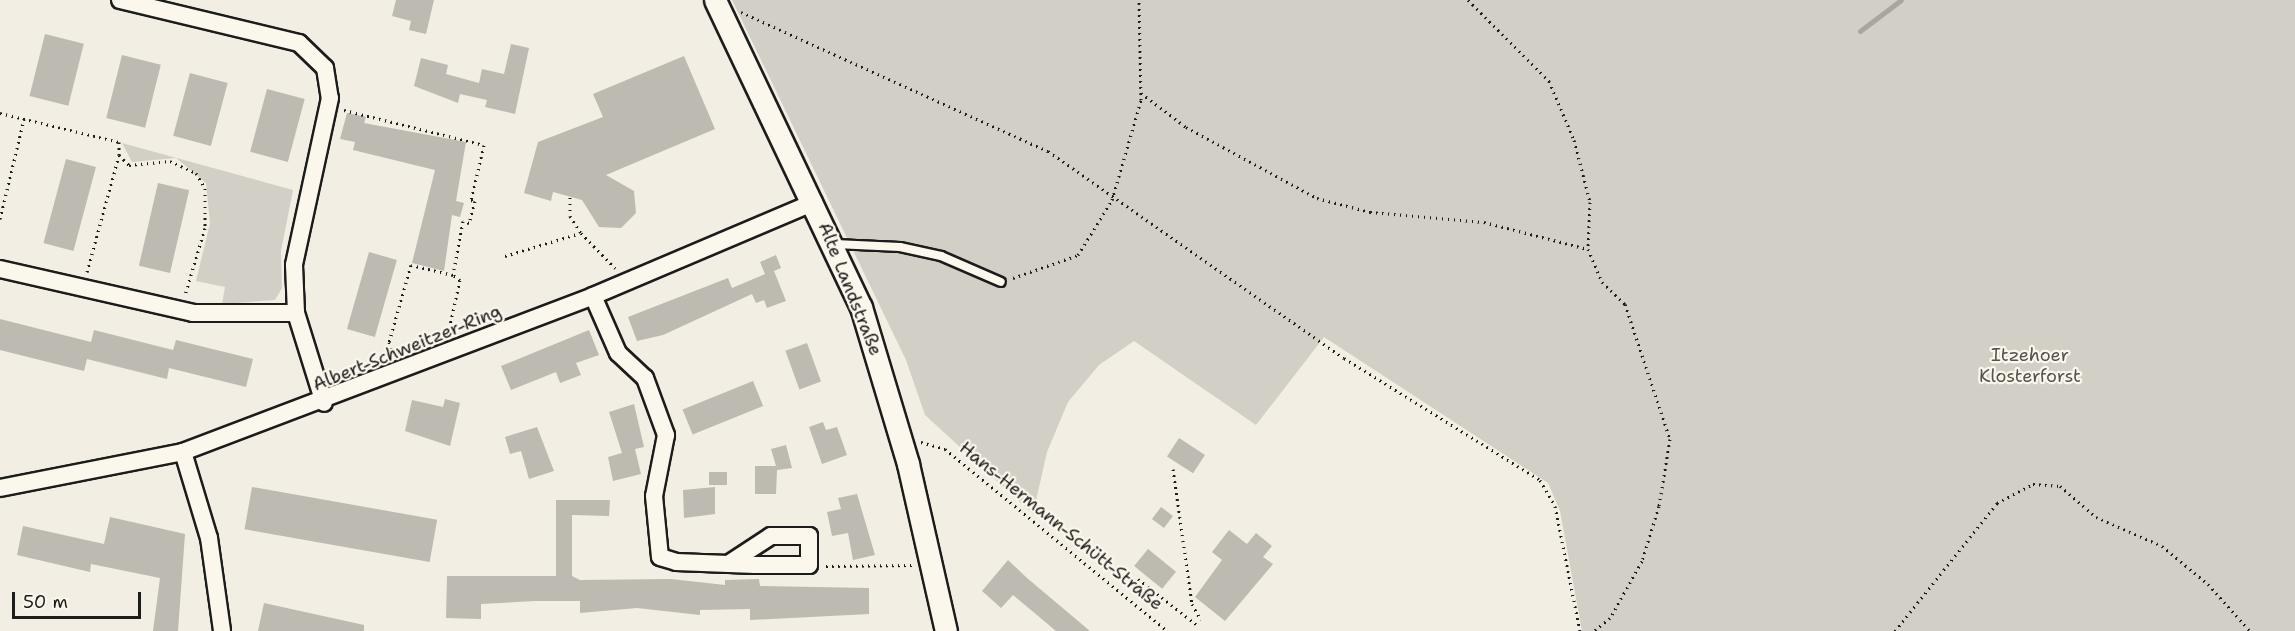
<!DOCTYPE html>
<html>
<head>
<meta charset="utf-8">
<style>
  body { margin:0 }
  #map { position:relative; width:2295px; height:631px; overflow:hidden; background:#f2eee4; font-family:"Shantell Sans",sans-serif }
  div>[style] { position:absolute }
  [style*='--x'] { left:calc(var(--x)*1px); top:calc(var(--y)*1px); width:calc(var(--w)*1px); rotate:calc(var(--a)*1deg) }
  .green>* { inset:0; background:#d2cfc6 }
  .stream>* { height:5px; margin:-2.5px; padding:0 2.5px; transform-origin:2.5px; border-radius:2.5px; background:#a9a6a0 }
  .building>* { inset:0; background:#bdbab1; transform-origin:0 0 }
  .path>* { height:3px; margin-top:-1.5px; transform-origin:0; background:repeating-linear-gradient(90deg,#1c1c1c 0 1.5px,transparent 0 6px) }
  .roads { filter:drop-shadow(2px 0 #1c1c1c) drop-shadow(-2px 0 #1c1c1c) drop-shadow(0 2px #1c1c1c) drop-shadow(0 -2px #1c1c1c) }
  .service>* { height:8px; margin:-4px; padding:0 4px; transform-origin:4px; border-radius:4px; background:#fbf7ec }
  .minor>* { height:16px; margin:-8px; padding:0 8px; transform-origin:8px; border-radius:8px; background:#fbf7ec }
  .tertiary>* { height:21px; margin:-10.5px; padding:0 10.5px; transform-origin:10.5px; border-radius:10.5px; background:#fbf7ec }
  span { translate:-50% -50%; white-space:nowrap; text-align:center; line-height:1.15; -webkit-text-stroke:4.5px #fbf7ec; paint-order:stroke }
  .street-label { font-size:18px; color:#1c1c1c }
  .park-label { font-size:18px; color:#53524f }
  .scale { position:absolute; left:12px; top:592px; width:129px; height:27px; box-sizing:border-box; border:3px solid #1c1c1c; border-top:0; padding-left:8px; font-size:18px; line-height:21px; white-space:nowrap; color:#1c1c1c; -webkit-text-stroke:4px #fbf7ec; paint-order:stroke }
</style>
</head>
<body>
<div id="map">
  <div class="green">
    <div style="clip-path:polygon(732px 0,2295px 0,2295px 631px,1582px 631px,1560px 511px,1548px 483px,1324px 337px,1256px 425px,1134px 341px,1099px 365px,1068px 402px,1047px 452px,1033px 514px,925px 415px,906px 360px)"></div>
    <div style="clip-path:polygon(122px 143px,293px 190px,281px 251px,282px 288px,275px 300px,222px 304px,225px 287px,196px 281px,210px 223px,206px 183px,176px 158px,132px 162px)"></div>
  </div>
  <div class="stream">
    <div style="--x:1860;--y:31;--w:51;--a:-37.1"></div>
  </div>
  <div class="building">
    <div style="clip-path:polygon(396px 0,434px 0,426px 34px,409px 30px,411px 21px,392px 16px)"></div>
    <div style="left:45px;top:34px;width:40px;height:64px;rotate:14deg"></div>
    <div style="clip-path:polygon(511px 44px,529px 48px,515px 114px,485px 107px,487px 100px,460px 94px,458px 103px,414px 86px,421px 58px,448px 65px,446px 74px,479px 83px,482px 69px,504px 74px)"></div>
    <div style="left:122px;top:55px;width:40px;height:65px;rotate:14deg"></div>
    <div style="clip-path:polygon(684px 56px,715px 129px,606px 175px,634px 191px,636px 213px,621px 228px,599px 227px,582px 200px,553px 192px,551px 201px,524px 193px,538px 142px,603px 117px,593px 94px)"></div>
    <div style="left:190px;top:73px;width:39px;height:65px;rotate:15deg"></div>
    <div style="left:267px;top:89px;width:39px;height:65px;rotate:15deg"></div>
    <div style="clip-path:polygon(347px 113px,366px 117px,364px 123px,466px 142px,456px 201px,464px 203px,460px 217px,452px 215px,444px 271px,412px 263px,435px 170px,353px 150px,355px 142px,340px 139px)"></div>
    <div style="left:66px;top:159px;width:31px;height:87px;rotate:15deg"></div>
    <div style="left:158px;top:183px;width:32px;height:85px;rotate:13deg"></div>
    <div style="left:369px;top:252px;width:29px;height:80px;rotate:16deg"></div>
    <div style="clip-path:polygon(776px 255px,781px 268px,774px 271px,786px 301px,767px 308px,764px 300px,756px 303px,752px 294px,663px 335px,637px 341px,628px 317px,728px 278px,732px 288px,765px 274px,760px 262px)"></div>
    <div style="clip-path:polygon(0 319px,91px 342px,94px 330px,173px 350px,176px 340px,253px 359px,246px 387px,169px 368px,167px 379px,87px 359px,84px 371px,0 350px)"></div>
    <div style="clip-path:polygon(589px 330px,599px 355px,576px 363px,581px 375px,560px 383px,556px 372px,511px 390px,501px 366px)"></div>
    <div style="left:807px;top:343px;width:41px;height:23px;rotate:70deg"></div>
    <div style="left:753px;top:381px;width:27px;height:76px;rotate:68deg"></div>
    <div style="clip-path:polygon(445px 399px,460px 403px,450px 446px,405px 431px,412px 400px,443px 407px)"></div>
    <div style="clip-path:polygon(634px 404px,644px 447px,635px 449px,641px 474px,613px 481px,608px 457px,622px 453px,609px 412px)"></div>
    <div style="clip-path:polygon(823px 422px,826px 430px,837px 427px,847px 455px,822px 464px,809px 427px)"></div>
    <div style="clip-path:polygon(537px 427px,554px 471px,529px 479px,521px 451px,510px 454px,505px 437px)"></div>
    <div style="left:1179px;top:438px;width:31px;height:22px;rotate:33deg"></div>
    <div style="clip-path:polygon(786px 445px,792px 468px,777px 470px,776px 494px,755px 494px,755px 466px,776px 466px,771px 449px)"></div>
    <div style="left:709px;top:472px;width:18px;height:13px"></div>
    <div style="left:252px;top:487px;width:188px;height:43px;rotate:10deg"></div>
    <div style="clip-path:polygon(715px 487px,715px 514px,684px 518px,683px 490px)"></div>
    <div style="clip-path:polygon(857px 494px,875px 555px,853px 560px,848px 533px,832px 536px,827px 512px,841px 509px,838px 498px)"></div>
    <div style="clip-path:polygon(556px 500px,610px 500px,609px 516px,572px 515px,572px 576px,580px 580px,671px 579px,725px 585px,725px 580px,759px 579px,760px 586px,869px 588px,869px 614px,750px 620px,750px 609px,700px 610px,700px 615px,637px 608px,580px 613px,580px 601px,535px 601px,481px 604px,481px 619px,446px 618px,447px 576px,556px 576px)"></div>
    <div style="left:1161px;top:507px;width:15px;height:15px;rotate:37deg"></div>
    <div style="clip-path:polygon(110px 517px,185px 534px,178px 631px,153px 631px,160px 578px,91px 564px,90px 572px,17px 555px,23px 526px,104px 544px)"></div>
    <div style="clip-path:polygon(1229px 530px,1247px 544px,1256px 533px,1272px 546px,1263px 557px,1273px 564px,1225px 621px,1195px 597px,1222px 560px,1212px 552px)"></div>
    <div style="left:1148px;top:549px;width:36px;height:22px;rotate:39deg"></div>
    <div style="clip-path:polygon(1008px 560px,1027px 578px,1090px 631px,1056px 631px,1013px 595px,1001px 608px,982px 591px)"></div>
    <div style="clip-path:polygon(264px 603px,364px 625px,364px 631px,258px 631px)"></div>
  </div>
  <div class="path">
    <div style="--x:1468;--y:0;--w:115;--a:45"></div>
    <div style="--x:1549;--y:81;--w:64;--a:67"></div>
    <div style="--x:1574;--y:140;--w:64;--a:75.5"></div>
    <div style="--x:1590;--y:202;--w:47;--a:92.4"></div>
    <div style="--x:741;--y:12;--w:337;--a:24.4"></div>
    <div style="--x:1048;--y:151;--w:361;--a:35"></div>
    <div style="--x:1344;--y:358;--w:231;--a:31.9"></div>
    <div style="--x:1540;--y:480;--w:30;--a:60"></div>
    <div style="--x:1555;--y:506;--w:127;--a:78.7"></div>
    <div style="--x:1141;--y:93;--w:56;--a:37.1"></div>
    <div style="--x:1186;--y:127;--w:149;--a:28.5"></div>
    <div style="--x:1317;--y:198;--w:55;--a:14.8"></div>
    <div style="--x:1370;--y:212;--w:114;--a:5"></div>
    <div style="--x:1484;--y:222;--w:107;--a:14.6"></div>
    <div style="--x:1588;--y:249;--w:36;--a:67"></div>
    <div style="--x:1602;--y:282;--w:32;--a:44"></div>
    <div style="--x:1625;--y:304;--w:142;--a:71.6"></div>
    <div style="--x:1670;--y:439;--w:68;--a:99.3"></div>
    <div style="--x:1659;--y:506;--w:58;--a:107.2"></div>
    <div style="--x:1642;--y:561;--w:65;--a:119.3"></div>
    <div style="--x:1610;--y:618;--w:21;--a:141"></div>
    <div style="--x:344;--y:110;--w:144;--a:14"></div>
    <div style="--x:484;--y:145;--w:57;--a:103.3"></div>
    <div style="--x:471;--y:200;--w:4;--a:14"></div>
    <div style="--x:475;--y:201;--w:23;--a:105"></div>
    <div style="--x:469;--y:223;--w:6;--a:-162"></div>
    <div style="--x:463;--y:221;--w:55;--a:100.5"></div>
    <div style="--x:453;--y:275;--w:43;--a:-166.6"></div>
    <div style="--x:411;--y:265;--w:80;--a:105.9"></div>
    <div style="--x:389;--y:342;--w:12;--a:66"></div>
    <div style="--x:0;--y:113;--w:122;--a:13.7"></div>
    <div style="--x:119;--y:142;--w:13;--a:90"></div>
    <div style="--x:119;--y:155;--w:14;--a:45"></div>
    <div style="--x:129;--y:165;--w:41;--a:-5.6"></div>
    <div style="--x:170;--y:161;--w:29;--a:25"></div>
    <div style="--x:196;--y:173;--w:17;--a:59"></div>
    <div style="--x:205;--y:188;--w:40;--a:90"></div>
    <div style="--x:205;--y:228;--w:70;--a:106.6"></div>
    <div style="--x:570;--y:197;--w:19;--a:90"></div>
    <div style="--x:570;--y:216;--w:20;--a:57"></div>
    <div style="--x:581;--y:233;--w:49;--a:45.8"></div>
    <div style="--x:0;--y:219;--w:103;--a:-76.5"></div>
    <div style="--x:505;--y:256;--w:78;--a:-17"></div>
    <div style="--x:87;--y:272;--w:121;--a:-74.7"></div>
    <div style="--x:1013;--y:278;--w:69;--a:-19.5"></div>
    <div style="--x:1078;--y:255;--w:65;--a:-58.3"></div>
    <div style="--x:1112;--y:200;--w:104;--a:-73.8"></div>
    <div style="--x:1141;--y:100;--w:100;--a:-91.1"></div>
    <div style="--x:448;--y:334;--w:55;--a:-77.5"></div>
    <div style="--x:460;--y:280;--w:9;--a:-144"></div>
    <div style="--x:921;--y:442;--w:25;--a:16"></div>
    <div style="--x:945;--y:449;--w:287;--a:39.3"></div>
    <div style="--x:1173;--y:469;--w:136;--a:82"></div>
    <div style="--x:1192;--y:604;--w:18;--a:61"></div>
    <div style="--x:826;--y:566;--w:86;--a:-0.7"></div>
    <div style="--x:1138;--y:579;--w:75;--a:37.9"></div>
    <div style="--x:1895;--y:631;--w:164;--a:-51.4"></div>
    <div style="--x:1997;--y:503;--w:41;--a:-27.8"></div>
    <div style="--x:2033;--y:484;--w:27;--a:4"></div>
    <div style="--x:2060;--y:486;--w:48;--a:40.7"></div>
    <div style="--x:2096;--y:517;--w:72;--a:23.7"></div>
    <div style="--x:2162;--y:546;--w:60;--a:39.6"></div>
    <div style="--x:2208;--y:584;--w:63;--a:48.2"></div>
  </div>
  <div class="roads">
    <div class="service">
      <div style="--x:835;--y:244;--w:65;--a:2.6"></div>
      <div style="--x:900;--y:247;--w:42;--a:12.4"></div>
      <div style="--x:941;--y:256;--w:65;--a:23.4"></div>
    </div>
    <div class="minor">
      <div style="--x:120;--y:0;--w:184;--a:13.5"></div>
      <div style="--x:299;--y:43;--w:36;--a:44"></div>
      <div style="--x:325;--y:68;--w:30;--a:81"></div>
      <div style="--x:330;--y:98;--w:171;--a:102.2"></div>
      <div style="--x:294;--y:265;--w:48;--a:87.6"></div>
      <div style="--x:296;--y:313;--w:94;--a:72.7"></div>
      <div style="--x:0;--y:269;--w:198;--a:12.8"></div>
      <div style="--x:193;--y:313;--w:103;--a:0"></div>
      <div style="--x:593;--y:296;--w:62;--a:66.3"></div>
      <div style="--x:618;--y:353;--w:37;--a:43"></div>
      <div style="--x:645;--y:378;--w:61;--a:69.8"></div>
      <div style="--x:666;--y:435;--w:62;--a:101.1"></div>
      <div style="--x:654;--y:496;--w:61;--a:84.4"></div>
      <div style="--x:660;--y:557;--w:17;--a:17"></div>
      <div style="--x:676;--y:562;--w:79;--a:2.2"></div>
      <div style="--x:755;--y:565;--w:54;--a:0"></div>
      <div style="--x:809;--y:565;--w:29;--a:-90"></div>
      <div style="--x:809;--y:536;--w:38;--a:180"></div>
      <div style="--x:771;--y:536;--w:51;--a:146.9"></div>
      <div style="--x:183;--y:452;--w:90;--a:73.2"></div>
      <div style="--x:209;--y:538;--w:94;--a:82"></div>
      <div style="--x:0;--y:488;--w:187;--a:-11.1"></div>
      <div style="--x:183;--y:452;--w:439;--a:-20.8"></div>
      <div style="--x:593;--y:296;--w:240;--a:-23"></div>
    </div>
    <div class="tertiary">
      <div style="--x:715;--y:0;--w:340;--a:64.6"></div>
      <div style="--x:861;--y:307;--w:164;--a:73.3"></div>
      <div style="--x:908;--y:464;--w:171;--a:77.2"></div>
    </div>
  </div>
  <div class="street-label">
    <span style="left:850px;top:289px;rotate:68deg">Alte Landstraße</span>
    <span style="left:407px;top:348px;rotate:-22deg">Albert-Schweitzer-Ring</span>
    <span style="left:1061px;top:526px;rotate:39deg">Hans-Hermann-Schütt-Straße</span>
  </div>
  <div class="park-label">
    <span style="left:2030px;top:366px">Itzehoer<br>Klosterforst</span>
  </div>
  <div class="scale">50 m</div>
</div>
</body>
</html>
